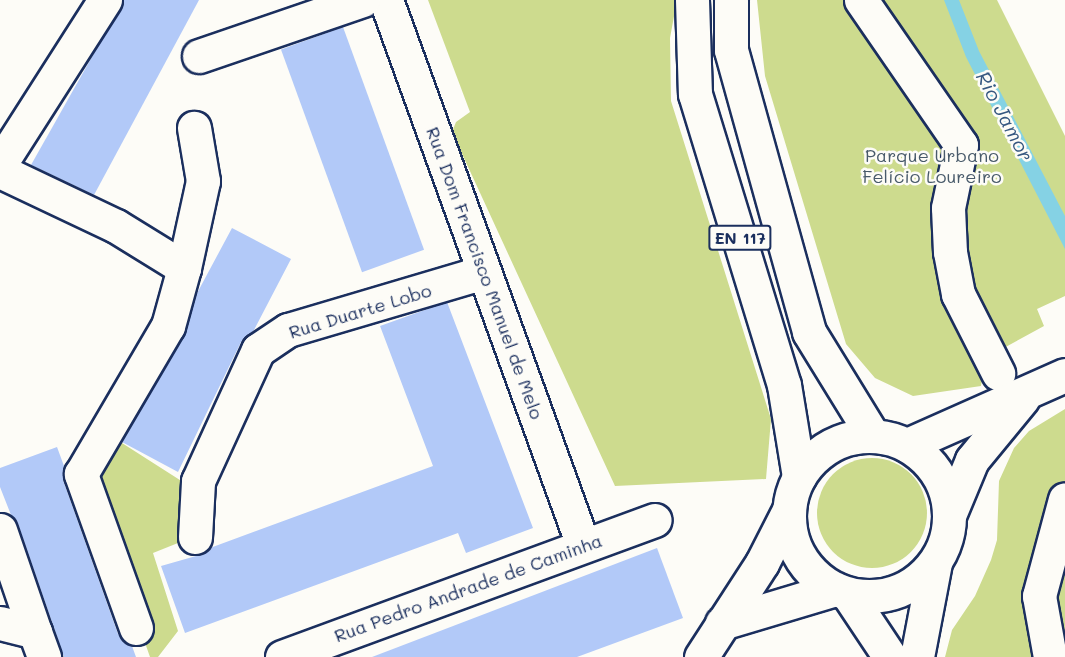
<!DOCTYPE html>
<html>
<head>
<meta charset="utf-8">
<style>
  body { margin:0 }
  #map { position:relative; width:1065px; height:657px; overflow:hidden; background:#fdfcf7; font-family:Mali,sans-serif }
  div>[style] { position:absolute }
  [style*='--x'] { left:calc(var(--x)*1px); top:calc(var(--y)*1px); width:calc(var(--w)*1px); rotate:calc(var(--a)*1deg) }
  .green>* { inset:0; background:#cddb8e }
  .round { border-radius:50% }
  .water>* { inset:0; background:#85d2e4 }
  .building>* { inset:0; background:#b2c9f8; transform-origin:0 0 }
  .roads { filter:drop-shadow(2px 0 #1b2f5e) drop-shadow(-2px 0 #1b2f5e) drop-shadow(0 2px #1b2f5e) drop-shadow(0 -2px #1b2f5e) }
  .minor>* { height:33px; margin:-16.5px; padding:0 16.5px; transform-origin:16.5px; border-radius:16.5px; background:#fdfcf7 }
  .major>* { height:33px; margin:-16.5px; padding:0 16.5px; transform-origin:16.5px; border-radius:16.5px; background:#fdfcf7 }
  .major>.ring { margin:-16.5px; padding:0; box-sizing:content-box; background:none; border:33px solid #fdfcf7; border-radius:50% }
  span { translate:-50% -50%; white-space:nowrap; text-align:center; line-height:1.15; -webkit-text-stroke:5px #fdfcf7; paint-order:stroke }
  .shield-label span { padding:2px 4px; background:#fdfcf7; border:2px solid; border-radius:4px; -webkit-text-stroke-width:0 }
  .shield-label { font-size:16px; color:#1b2f5e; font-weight:700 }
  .park-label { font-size:18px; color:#485a6a }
  .street-label { font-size:18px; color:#1b2f5e }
  .water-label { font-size:20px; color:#365880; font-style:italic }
</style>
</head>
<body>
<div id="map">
  <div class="green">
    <div style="clip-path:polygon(428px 0,677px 0,670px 38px,671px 101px,771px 419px,766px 479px,615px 486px,452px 132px,456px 122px,470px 112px)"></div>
    <div style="clip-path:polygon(757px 0,997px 0,1065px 136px,1065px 296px,1037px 309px,1044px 326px,980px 361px,984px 368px,981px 386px,913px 396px,875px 378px,846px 344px,765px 76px)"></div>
    <div style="clip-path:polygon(1065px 409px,1065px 657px,945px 657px,952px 630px,975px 596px,991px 560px,997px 540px,999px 481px,1014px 448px,1029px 431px)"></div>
    <div style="clip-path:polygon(111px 436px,183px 482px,188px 539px,153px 553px,178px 631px,158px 657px,150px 657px,86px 475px)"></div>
    <div class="round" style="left:817px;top:458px;width:110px;height:110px"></div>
  </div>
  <div class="water">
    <div style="clip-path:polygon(944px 0,959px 0,979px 51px,1065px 216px,1065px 249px,966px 57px)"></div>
  </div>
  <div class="building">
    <div style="clip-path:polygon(124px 0,199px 0,94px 195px,31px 165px)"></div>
    <div style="left:343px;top:27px;width:237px;height:66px;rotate:70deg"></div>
    <div style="clip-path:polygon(232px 228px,291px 259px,254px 330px,241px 342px,178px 472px,122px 442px,184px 336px,195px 297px)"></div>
    <div style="clip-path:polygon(447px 302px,533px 528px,466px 553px,458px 533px,185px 633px,161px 566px,203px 554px,210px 548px,433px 466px,380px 326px)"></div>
    <div style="clip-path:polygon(57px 447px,64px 466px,63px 480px,118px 634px,132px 646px,136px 657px,64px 657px,18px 524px,11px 515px,0 487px,0 468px)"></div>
    <div style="clip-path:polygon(657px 548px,683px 618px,577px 657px,372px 657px)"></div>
  </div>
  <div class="roads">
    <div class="minor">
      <div style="--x:386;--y:0;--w:580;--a:70.13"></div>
      <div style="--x:861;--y:0;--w:176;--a:55.4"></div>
      <div style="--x:961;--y:145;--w:64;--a:101.7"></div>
      <div style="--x:948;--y:208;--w:44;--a:87.4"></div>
      <div style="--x:950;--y:252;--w:43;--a:79.2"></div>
      <div style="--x:958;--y:294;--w:89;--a:63.1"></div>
      <div style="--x:199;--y:56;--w:173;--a:-18.9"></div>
      <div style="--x:0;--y:164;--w:195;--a:-57.4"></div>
      <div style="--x:0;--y:171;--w:128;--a:25.4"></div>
      <div style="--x:116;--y:226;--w:80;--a:31.7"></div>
      <div style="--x:184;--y:268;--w:89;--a:-77.7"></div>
      <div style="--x:203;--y:181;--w:54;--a:-99.6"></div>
      <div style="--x:907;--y:445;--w:173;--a:-23.9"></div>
      <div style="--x:950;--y:513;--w:57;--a:-67.5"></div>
      <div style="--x:972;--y:460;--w:80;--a:-50.6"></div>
      <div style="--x:0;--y:530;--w:108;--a:71.1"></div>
      <div style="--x:195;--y:537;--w:56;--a:-86.9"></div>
      <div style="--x:198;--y:481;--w:144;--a:-65.4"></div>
      <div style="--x:258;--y:350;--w:36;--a:-34"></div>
      <div style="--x:288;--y:330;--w:204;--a:-16.5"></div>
      <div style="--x:0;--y:623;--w:36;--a:14"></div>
      <div style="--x:35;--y:632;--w:27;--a:70"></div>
      <div style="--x:722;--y:623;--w:118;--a:-16.7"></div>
      <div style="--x:136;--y:628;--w:164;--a:-109.7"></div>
      <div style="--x:81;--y:474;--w:172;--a:-59.6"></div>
      <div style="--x:168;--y:326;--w:60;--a:-74.6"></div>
      <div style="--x:282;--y:657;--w:397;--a:-20.2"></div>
      <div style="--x:701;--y:657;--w:112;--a:-57"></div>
      <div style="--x:762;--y:563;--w:59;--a:-63"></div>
      <div style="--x:1050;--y:657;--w:62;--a:-100.2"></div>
      <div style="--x:1039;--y:596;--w:100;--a:-75"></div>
    </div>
    <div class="major">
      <div style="--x:692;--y:0;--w:94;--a:88.2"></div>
      <div style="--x:695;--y:94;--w:304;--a:73"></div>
      <div style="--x:784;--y:385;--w:93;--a:80.7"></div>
      <div style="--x:731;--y:0;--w:50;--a:90"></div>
      <div style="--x:731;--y:50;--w:293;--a:74.5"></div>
      <div style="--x:809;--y:332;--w:122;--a:58.4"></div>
      <div class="ring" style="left:789px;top:436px;width:127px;height:127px"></div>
      <div style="--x:848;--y:594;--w:76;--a:56.3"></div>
      <div style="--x:917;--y:657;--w:96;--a:-79.2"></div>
    </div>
  </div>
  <div class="shield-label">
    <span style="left:740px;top:238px">EN 117</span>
  </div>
  <div class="park-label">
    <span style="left:932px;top:166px">Parque Urbano<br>Felício Loureiro</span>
  </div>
  <div class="street-label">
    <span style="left:485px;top:273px;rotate:70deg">Rua Dom Francisco Manuel de Melo</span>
    <span style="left:360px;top:311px;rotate:-17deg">Rua Duarte Lobo</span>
    <span style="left:468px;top:588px;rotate:-20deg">Rua Pedro Andrade de Caminha</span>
  </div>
  <div class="water-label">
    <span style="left:1005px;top:116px;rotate:62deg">Rio Jamor</span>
  </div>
</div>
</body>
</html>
